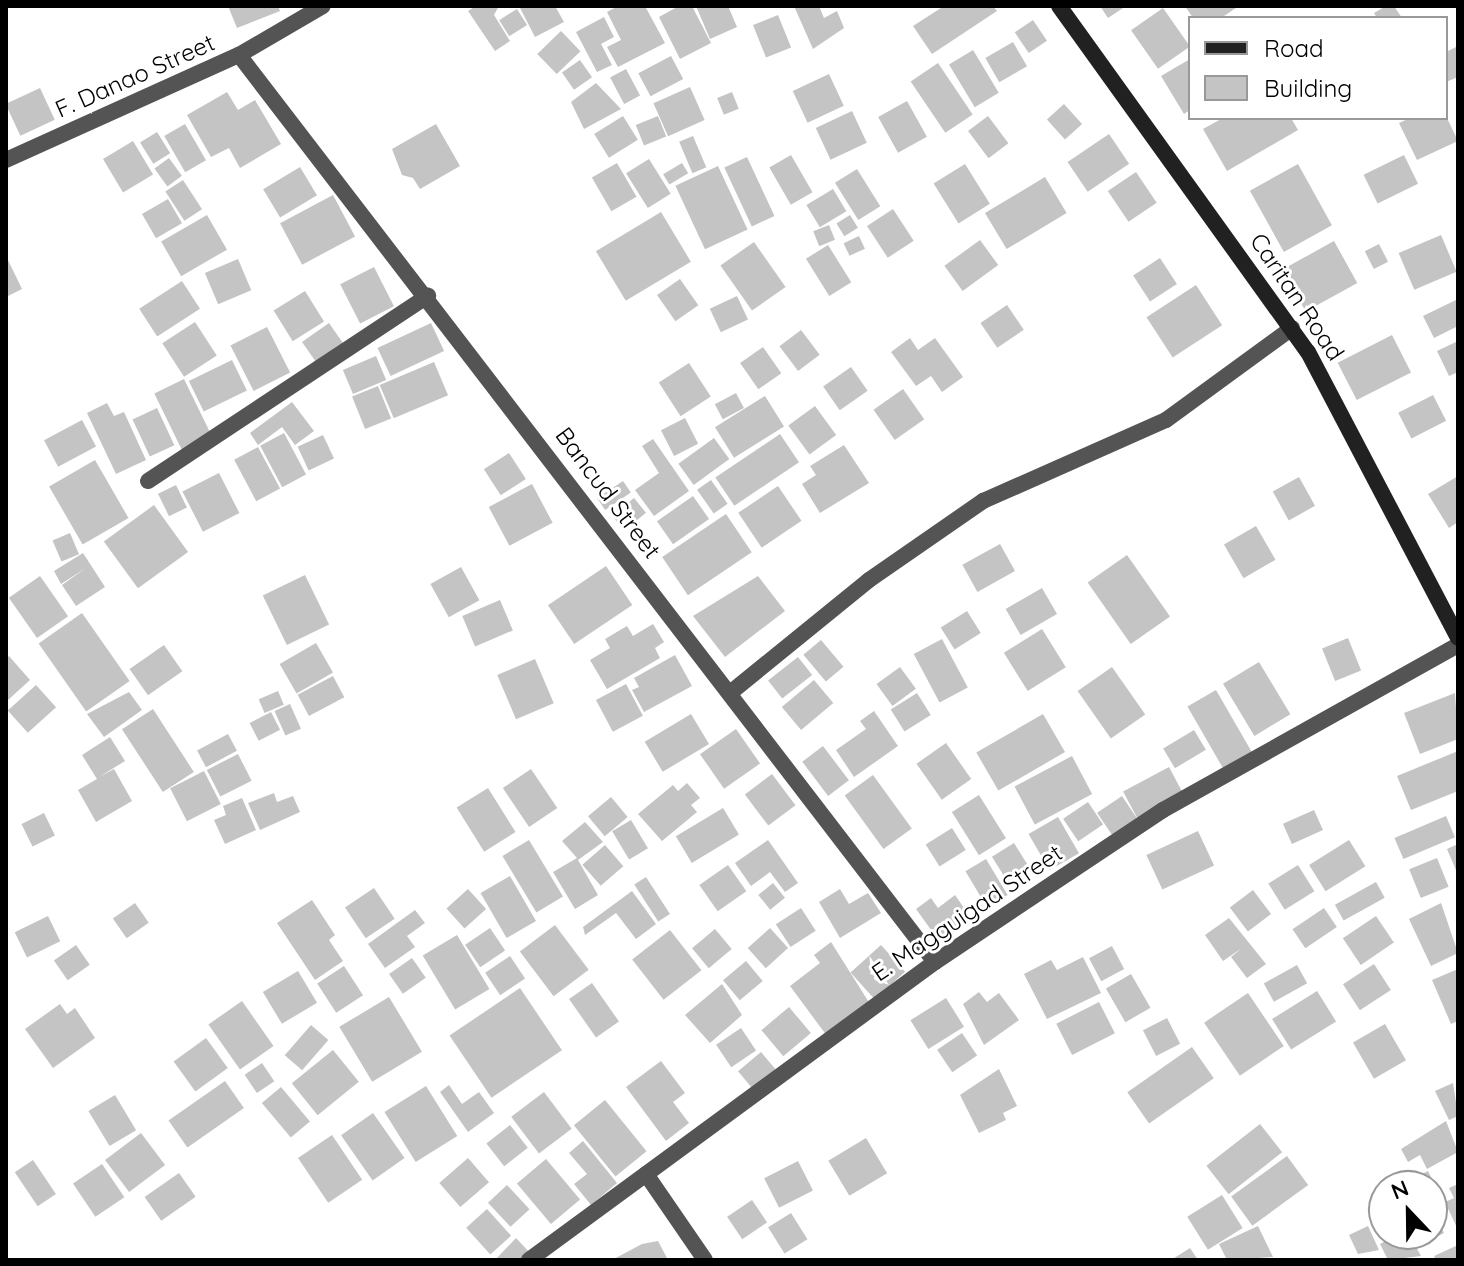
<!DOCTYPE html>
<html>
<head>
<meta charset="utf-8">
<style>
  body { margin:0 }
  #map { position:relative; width:1464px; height:1266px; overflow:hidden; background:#fff; font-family:Quicksand,sans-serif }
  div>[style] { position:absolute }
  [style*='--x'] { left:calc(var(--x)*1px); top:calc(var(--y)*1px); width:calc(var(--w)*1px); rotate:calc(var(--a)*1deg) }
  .building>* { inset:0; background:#c4c4c4; transform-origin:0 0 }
  .minor>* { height:16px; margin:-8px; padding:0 8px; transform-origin:8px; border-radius:8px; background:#545454 }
  .secondary>* { height:16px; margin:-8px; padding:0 8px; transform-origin:8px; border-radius:8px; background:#212121 }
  span { translate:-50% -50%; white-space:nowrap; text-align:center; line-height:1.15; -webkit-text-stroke:6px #fff; paint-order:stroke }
  .street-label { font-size:24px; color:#000 }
  .frame { position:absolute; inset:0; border:8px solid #000; pointer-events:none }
  .legend { position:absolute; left:1188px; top:16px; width:260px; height:104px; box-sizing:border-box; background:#fff; border:2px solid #999; margin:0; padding:10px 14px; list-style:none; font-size:24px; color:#000 }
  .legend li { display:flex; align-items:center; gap:16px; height:40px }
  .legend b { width:40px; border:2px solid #999 }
  .north { position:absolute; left:1368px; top:1170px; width:80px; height:80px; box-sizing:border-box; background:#fff; border:2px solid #999; border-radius:50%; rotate:338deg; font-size:22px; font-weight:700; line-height:32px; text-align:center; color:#000 }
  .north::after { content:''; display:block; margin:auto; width:28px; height:36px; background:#000; clip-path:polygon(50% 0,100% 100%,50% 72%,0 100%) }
</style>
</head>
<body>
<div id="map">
  <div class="building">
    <div style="clip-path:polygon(228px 6px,278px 6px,280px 11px,237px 28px)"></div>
    <div style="clip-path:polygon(476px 6px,499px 6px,494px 15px,510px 41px,495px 51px,468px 11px)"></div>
    <div style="clip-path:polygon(519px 6px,555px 6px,564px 22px,535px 37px)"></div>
    <div style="clip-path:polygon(618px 6px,645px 6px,665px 43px,618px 67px,607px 47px,621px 40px,607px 12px)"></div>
    <div style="clip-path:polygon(679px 6px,692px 6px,711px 43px,680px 59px,659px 17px)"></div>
    <div style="clip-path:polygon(696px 6px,728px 6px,737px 27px,710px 39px)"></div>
    <div style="clip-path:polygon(794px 6px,819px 6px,824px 18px,837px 11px,844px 28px,813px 49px)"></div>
    <div style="clip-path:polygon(944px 6px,993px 6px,997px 11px,932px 54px,913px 26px)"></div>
    <div style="clip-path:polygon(1100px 6px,1126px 6px,1108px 18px)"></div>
    <div style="clip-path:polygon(1185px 6px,1239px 6px,1221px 18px,1193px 18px)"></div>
    <div style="clip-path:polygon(1386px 6px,1394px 6px,1402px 18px,1377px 18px,1374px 13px)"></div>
    <div style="left:1163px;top:8px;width:47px;height:39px;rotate:55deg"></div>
    <div style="left:517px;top:9px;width:19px;height:21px;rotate:58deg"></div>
    <div style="left:778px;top:15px;width:35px;height:27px;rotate:68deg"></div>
    <div style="clip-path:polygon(604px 17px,614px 37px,601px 44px,612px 65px,597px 72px,576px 32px)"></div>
    <div style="left:1033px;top:20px;width:25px;height:22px;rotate:56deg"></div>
    <div style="left:561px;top:31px;width:28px;height:33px;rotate:46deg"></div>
    <div style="left:1013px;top:42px;width:28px;height:32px;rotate:60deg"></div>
    <div style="clip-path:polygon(1458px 46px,1458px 77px,1446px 82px,1446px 52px)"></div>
    <div style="left:973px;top:50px;width:50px;height:28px;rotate:59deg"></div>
    <div style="left:671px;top:56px;width:26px;height:37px;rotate:62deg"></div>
    <div style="clip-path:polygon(1190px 59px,1190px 110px,1184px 114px,1161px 76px)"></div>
    <div style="left:580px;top:60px;width:21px;height:22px;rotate:55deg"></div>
    <div style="left:938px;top:63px;width:62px;height:33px;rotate:56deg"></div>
    <div style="left:626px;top:69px;width:30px;height:18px;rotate:62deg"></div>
    <div style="left:829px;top:74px;width:35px;height:40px;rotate:65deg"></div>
    <div style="clip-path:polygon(596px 83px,621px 109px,584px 129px,571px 102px)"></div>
    <div style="left:690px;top:87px;width:36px;height:40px;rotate:66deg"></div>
    <div style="left:40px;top:88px;width:35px;height:38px;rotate:65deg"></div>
    <div style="clip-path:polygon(227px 92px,238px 110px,255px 100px,281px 144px,240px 168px,229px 148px,211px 157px,187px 115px)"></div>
    <div style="left:732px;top:92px;width:18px;height:16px;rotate:68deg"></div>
    <div style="left:907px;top:101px;width:41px;height:33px;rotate:61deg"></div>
    <div style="left:1064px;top:104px;width:27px;height:23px;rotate:48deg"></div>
    <div style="left:852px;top:111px;width:35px;height:40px;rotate:65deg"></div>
    <div style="left:623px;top:116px;width:28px;height:34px;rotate:58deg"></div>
    <div style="left:658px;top:116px;width:22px;height:24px;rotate:68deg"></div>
    <div style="left:988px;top:116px;width:34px;height:25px;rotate:53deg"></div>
    <div style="clip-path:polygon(1223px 118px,1291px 118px,1298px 130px,1227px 171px,1203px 129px)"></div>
    <div style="clip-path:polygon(1410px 118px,1447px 118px,1458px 141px,1417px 160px,1399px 123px)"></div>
    <div style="left:185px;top:124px;width:42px;height:24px;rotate:60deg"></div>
    <div style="clip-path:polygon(436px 124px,460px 166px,420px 189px,413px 178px,402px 175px,392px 149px)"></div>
    <div style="left:157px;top:132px;width:25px;height:20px;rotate:58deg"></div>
    <div style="left:1109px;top:134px;width:36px;height:50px;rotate:56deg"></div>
    <div style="left:693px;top:136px;width:34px;height:15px;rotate:67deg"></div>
    <div style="left:133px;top:141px;width:39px;height:35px;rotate:59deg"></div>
    <div style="left:791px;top:155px;width:43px;height:25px;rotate:60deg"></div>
    <div style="left:1404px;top:155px;width:32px;height:45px;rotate:64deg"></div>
    <div style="left:747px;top:157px;width:65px;height:25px;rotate:65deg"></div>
    <div style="left:169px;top:158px;width:22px;height:18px;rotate:54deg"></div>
    <div style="left:649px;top:159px;width:41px;height:27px;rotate:58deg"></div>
    <div style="left:617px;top:163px;width:39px;height:29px;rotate:60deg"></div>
    <div style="left:682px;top:163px;width:12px;height:22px;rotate:59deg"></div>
    <div style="left:965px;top:164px;width:47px;height:37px;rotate:58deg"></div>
    <div style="left:1298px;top:164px;width:70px;height:55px;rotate:61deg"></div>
    <div style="left:718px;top:166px;width:70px;height:47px;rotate:65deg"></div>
    <div style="left:300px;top:167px;width:33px;height:43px;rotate:59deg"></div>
    <div style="left:857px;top:169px;width:44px;height:26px;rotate:58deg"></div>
    <div style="left:1136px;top:172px;width:37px;height:34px;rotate:56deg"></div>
    <div style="left:1045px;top:177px;width:42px;height:70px;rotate:59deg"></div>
    <div style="left:183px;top:180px;width:35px;height:21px;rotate:57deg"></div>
    <div style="left:833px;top:189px;width:26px;height:31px;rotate:59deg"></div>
    <div style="left:333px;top:195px;width:47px;height:60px;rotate:62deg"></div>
    <div style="left:168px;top:199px;width:28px;height:30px;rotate:60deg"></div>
    <div style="left:893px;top:209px;width:38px;height:31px;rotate:57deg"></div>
    <div style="left:661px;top:212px;width:58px;height:76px;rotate:59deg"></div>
    <div style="left:207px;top:215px;width:40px;height:53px;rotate:60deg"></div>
    <div style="left:850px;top:215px;width:15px;height:16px;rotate:58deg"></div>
    <div style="left:829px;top:225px;width:16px;height:17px;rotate:68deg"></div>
    <div style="left:1441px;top:235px;width:40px;height:46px;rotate:67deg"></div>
    <div style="left:859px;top:236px;width:14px;height:17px;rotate:65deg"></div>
    <div style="left:980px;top:240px;width:31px;height:44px;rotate:54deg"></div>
    <div style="left:1334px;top:241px;width:48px;height:59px;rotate:61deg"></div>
    <div style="left:754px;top:242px;width:55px;height:41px;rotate:55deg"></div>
    <div style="left:1379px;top:244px;width:20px;height:16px;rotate:63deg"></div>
    <div style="left:828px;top:245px;width:44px;height:26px;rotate:58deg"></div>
    <div style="clip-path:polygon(6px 256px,22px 289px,6px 297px)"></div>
    <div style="left:1160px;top:258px;width:31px;height:32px;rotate:57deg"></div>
    <div style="left:238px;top:259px;width:34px;height:36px;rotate:67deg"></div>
    <div style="left:374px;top:267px;width:44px;height:38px;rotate:63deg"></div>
    <div style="left:680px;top:279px;width:32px;height:28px;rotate:55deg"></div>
    <div style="left:182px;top:281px;width:33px;height:51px;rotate:57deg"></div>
    <div style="left:1196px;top:285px;width:48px;height:59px;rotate:57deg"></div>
    <div style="left:305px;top:291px;width:36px;height:37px;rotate:58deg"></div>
    <div style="left:737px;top:296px;width:26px;height:30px;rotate:65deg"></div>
    <div style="clip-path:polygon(1458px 299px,1458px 326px,1434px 338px,1423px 316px)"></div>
    <div style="left:1007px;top:305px;width:30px;height:32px;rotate:56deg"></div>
    <div style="left:195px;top:322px;width:40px;height:39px;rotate:57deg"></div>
    <div style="left:329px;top:323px;width:28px;height:33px;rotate:55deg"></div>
    <div style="left:431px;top:323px;width:31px;height:59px;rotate:65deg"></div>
    <div style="left:267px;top:327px;width:51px;height:41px;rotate:63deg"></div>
    <div style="left:801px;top:330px;width:31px;height:27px;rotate:53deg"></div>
    <div style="left:1392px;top:335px;width:42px;height:61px;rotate:63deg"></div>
    <div style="clip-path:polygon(910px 338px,918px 350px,935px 338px,963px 377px,942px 392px,931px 376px,916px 386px,891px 352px)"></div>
    <div style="clip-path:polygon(1458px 341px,1458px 372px,1449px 376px,1437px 351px)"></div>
    <div style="left:763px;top:347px;width:32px;height:28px;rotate:55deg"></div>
    <div style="left:376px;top:356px;width:26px;height:36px;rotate:67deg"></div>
    <div style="left:232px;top:360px;width:34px;height:48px;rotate:64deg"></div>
    <div style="left:434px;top:362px;width:36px;height:59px;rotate:67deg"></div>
    <div style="left:689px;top:363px;width:40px;height:36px;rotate:57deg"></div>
    <div style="left:851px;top:367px;width:29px;height:34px;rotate:55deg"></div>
    <div style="left:184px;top:379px;width:64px;height:33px;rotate:64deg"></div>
    <div style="left:378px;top:386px;width:35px;height:28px;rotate:68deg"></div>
    <div style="left:903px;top:389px;width:37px;height:36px;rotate:55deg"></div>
    <div style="left:736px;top:393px;width:17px;height:24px;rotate:62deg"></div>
    <div style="left:1433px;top:395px;width:29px;height:39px;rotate:63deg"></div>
    <div style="left:765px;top:396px;width:36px;height:59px;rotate:58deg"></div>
    <div style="clip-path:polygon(292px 402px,314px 431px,295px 445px,282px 427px,258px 445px,250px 433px)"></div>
    <div style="clip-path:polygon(107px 403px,114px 416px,124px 412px,146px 460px,116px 474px,87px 413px)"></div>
    <div style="left:815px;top:406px;width:36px;height:33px;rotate:54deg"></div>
    <div style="left:157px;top:408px;width:41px;height:27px;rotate:65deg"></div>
    <div style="left:685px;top:418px;width:29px;height:27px;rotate:63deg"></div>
    <div style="left:82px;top:420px;width:30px;height:43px;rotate:62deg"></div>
    <div style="left:284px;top:433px;width:47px;height:27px;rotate:62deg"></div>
    <div style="left:780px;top:434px;width:34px;height:78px;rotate:56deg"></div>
    <div style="left:323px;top:435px;width:26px;height:28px;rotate:65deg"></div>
    <div style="left:714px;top:438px;width:26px;height:44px;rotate:54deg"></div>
    <div style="clip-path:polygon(653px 439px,689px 491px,654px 516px,635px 490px,659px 473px,642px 446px)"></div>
    <div style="clip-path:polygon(844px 445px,869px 483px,820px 513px,802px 484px,816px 475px,810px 466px)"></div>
    <div style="left:258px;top:447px;width:47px;height:27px;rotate:62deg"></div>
    <div style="left:509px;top:453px;width:31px;height:30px;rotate:57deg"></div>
    <div style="left:95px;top:460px;width:67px;height:53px;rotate:60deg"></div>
    <div style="left:219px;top:473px;width:45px;height:41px;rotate:63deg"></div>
    <div style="clip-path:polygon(1458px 476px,1458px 522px,1449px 528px,1428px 494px)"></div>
    <div style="left:1299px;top:477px;width:33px;height:30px;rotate:61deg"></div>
    <div style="left:711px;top:480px;width:29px;height:17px;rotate:55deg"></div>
    <div style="left:623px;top:481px;width:14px;height:31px;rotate:56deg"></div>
    <div style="left:532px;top:484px;width:44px;height:49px;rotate:62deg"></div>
    <div style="left:176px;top:485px;width:25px;height:20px;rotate:64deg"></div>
    <div style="left:778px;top:486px;width:42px;height:48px;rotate:56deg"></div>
    <div style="left:693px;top:496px;width:28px;height:44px;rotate:55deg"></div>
    <div style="left:634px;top:498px;width:19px;height:28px;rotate:51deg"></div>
    <div style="left:154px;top:505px;width:58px;height:62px;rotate:54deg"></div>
    <div style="left:726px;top:514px;width:46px;height:77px;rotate:56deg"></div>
    <div style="left:1256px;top:526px;width:39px;height:37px;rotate:60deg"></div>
    <div style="left:70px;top:533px;width:23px;height:19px;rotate:67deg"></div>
    <div style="left:1000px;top:544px;width:31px;height:43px;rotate:61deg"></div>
    <div style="clip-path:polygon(83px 553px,105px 587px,76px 606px,62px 585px,86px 568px,61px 584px,54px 571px)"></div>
    <div style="left:1127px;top:555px;width:75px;height:48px;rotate:55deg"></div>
    <div style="left:606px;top:566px;width:47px;height:70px;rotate:56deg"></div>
    <div style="left:461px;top:567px;width:38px;height:35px;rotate:61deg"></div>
    <div style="left:305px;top:575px;width:55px;height:47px;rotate:64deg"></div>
    <div style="left:40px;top:576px;width:49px;height:38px;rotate:55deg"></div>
    <div style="clip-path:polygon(758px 576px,785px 611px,725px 657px,693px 616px)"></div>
    <div style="left:1042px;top:588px;width:30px;height:42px;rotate:60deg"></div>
    <div style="left:500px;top:600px;width:33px;height:41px;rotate:67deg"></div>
    <div style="left:967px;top:611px;width:26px;height:31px;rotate:58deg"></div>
    <div style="left:82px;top:613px;width:83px;height:53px;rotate:55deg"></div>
    <div style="clip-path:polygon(653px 624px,664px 642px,655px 648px,660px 658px,607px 689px,590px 660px,610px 648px,605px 639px,627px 626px,633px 636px)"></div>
    <div style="left:1042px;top:629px;width:45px;height:45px;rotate:58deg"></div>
    <div style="left:1348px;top:638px;width:35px;height:28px;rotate:68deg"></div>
    <div style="left:942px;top:639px;width:55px;height:32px;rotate:62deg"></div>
    <div style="left:821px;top:640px;width:35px;height:23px;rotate:50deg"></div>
    <div style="left:316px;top:643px;width:34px;height:42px;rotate:60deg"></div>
    <div style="left:164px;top:645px;width:32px;height:42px;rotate:55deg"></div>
    <div style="clip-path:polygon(675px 655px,692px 686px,644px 712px,632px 690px,639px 687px,634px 678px)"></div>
    <div style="clip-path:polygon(9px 656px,30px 680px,8px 700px,6px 659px)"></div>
    <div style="left:798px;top:657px;width:23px;height:38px;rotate:52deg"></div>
    <div style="left:535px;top:659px;width:48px;height:41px;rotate:67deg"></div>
    <div style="left:1259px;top:662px;width:61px;height:42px;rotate:59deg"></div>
    <div style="left:900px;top:667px;width:27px;height:29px;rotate:54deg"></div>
    <div style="left:1112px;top:667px;width:58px;height:42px;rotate:55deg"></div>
    <div style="left:333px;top:676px;width:24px;height:40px;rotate:62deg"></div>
    <div style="left:814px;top:680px;width:30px;height:42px;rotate:50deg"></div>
    <div style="left:626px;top:684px;width:36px;height:34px;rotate:62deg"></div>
    <div style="left:36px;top:685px;width:30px;height:38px;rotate:48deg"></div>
    <div style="left:1216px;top:690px;width:73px;height:33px;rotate:60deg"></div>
    <div style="left:278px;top:691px;width:15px;height:21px;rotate:67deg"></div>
    <div style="clip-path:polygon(129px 692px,142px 710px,104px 737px,87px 714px)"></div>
    <div style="left:917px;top:693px;width:26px;height:31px;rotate:58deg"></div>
    <div style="clip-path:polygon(1455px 693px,1458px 739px,1420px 754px,1404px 713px)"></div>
    <div style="left:290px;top:704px;width:27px;height:17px;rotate:66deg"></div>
    <div style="left:153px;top:709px;width:75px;height:37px;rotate:57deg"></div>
    <div style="clip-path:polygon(874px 711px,898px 746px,854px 777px,836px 750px,866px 729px,860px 721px)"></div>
    <div style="left:271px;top:712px;width:20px;height:24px;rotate:63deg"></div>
    <div style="left:691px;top:714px;width:35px;height:54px;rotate:59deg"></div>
    <div style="left:1043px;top:714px;width:44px;height:77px;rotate:60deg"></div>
    <div style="left:736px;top:729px;width:42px;height:44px;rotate:55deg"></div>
    <div style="left:1194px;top:730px;width:23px;height:36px;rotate:59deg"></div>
    <div style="left:228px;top:734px;width:19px;height:35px;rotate:62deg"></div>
    <div style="clip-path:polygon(110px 737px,125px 761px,99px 777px,114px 769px,132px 801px,96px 822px,78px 790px,97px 779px,82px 755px)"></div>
    <div style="left:946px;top:743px;width:44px;height:36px;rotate:55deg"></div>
    <div style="left:823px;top:746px;width:43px;height:26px;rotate:53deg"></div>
    <div style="clip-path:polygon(1458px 751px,1458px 791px,1411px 810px,1397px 776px)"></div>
    <div style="left:238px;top:754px;width:30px;height:35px;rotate:63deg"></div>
    <div style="left:1072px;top:756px;width:43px;height:65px;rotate:62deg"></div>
    <div style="left:1169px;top:767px;width:32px;height:52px;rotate:62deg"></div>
    <div style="left:531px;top:769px;width:47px;height:34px;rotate:56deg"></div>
    <div style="left:204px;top:771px;width:37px;height:38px;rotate:63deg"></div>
    <div style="left:772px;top:774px;width:39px;height:34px;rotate:53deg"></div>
    <div style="left:873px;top:775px;width:66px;height:35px;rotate:54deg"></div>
    <div style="clip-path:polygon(687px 783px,700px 798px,691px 805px,697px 812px,662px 841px,638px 814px,673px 785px,678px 791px)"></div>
    <div style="left:488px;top:788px;width:52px;height:37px;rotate:58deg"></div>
    <div style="clip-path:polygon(274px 793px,277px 802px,293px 796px,300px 812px,260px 830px,248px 803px)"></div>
    <div style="left:979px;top:795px;width:51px;height:32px;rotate:58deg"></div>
    <div style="left:1122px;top:796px;width:27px;height:30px;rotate:56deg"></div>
    <div style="left:611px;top:797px;width:26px;height:30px;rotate:50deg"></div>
    <div style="clip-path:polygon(242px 798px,256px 830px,225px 844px,214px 820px,226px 815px,223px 806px)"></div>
    <div style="left:1088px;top:802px;width:27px;height:30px;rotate:56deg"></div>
    <div style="left:723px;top:808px;width:31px;height:55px;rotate:59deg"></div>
    <div style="left:1314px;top:810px;width:22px;height:34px;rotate:66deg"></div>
    <div style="left:44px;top:813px;width:25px;height:25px;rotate:64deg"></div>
    <div style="left:1446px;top:816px;width:23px;height:56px;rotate:67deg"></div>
    <div style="left:1058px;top:817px;width:42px;height:34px;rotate:60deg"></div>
    <div style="left:631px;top:820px;width:33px;height:22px;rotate:59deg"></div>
    <div style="clip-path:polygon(585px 822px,603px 842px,578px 860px,598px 895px,575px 909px,553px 872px,577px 858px,562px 841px)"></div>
    <div style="left:952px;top:828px;width:26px;height:31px;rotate:58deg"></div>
    <div style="left:1198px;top:831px;width:38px;height:57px;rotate:65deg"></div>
    <div style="left:529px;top:840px;width:66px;height:31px;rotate:59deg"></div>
    <div style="clip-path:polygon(768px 840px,798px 883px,785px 892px,770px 872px,751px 886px,735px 863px)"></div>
    <div style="left:1349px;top:840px;width:31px;height:47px;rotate:58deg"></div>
    <div style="left:1014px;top:843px;width:31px;height:26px;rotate:58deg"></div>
    <div style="clip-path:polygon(1458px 844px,1458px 875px,1447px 849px)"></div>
    <div style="left:605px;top:845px;width:28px;height:30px;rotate:49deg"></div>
    <div style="left:1437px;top:858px;width:31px;height:30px;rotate:68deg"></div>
    <div style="left:986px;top:859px;width:42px;height:24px;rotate:59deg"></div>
    <div style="left:728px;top:865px;width:32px;height:35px;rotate:55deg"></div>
    <div style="left:1298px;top:865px;width:31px;height:35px;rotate:58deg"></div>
    <div style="left:510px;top:876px;width:52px;height:34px;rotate:60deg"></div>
    <div style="left:646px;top:877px;width:44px;height:14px;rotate:57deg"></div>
    <div style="left:1376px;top:882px;width:18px;height:47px;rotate:61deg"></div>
    <div style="left:773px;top:883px;width:19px;height:19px;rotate:51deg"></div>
    <div style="left:374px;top:888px;width:37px;height:35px;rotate:56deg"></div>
    <div style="left:468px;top:889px;width:27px;height:29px;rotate:48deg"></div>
    <div style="clip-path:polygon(840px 889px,849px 904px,868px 893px,881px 913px,840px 938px,819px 902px)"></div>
    <div style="left:1253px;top:890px;width:30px;height:29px;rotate:53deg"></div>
    <div style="clip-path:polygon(632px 891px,656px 924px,636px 939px,616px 913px,585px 935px,583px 927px)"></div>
    <div style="clip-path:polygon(955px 895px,971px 918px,939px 941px,916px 909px,931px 898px,938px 908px)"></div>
    <div style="clip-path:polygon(312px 900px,335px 935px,329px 940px,343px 961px,315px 980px,277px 923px)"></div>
    <div style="left:135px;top:903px;width:24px;height:27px;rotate:55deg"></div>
    <div style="clip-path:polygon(1441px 903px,1458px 953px,1431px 966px,1409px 919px)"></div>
    <div style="left:801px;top:908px;width:27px;height:30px;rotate:57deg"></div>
    <div style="left:1324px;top:908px;width:23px;height:38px;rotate:56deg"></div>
    <div style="clip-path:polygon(415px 910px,425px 923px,407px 936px,415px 947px,385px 968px,368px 944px)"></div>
    <div style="left:48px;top:916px;width:28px;height:37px;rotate:64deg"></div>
    <div style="left:1376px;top:916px;width:32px;height:40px;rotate:56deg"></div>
    <div style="clip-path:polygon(1229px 918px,1266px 964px,1247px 978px,1231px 957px,1242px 948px,1223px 961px,1205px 935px)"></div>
    <div style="left:555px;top:925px;width:56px;height:44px;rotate:53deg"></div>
    <div style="left:490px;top:928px;width:27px;height:30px;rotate:56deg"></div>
    <div style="left:770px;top:928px;width:27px;height:30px;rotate:48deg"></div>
    <div style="left:715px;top:929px;width:26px;height:30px;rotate:50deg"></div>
    <div style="left:670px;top:930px;width:51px;height:48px;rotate:52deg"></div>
    <div style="left:457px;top:935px;width:63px;height:40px;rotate:59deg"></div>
    <div style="clip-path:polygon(831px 942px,870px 1004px,827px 1036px,790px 986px,820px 963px,814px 955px)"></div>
    <div style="left:76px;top:945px;width:24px;height:27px;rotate:55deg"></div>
    <div style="left:881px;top:945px;width:36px;height:41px;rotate:48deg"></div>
    <div style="left:1112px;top:946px;width:26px;height:26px;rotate:62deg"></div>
    <div style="left:510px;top:956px;width:27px;height:30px;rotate:56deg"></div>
    <div style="clip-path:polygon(1083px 957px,1101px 993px,1047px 1019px,1024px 974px,1051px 960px,1057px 970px)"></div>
    <div style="left:412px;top:958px;width:24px;height:28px;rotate:55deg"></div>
    <div style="left:746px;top:961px;width:26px;height:30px;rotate:50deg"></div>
    <div style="left:1374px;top:964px;width:31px;height:37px;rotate:57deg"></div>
    <div style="left:1297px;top:965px;width:21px;height:38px;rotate:61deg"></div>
    <div style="left:344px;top:966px;width:35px;height:32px;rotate:57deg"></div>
    <div style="clip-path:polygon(1458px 969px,1458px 1021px,1451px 1024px,1432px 980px)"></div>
    <div style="left:298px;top:971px;width:37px;height:41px;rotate:59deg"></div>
    <div style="left:1131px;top:974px;width:39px;height:29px;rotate:60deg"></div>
    <div style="left:592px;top:983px;width:47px;height:28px;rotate:55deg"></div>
    <div style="clip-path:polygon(722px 984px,742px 1015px,710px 1043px,685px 1015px)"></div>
    <div style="left:520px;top:988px;width:75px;height:85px;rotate:56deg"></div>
    <div style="left:1317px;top:991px;width:36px;height:53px;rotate:58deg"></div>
    <div style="clip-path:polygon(979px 992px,987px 1002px,999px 993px,1019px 1020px,984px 1045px,963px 1004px)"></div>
    <div style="left:1248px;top:993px;width:64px;height:53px;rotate:56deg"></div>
    <div style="left:389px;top:997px;width:64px;height:58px;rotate:59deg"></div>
    <div style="left:946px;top:998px;width:34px;height:42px;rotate:58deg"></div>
    <div style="left:242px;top:1001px;width:55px;height:41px;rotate:55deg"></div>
    <div style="left:1099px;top:1002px;width:35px;height:48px;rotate:63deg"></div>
    <div style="clip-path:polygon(60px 1004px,67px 1014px,75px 1008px,95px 1038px,53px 1068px,25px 1029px)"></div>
    <div style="left:789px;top:1007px;width:34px;height:36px;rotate:50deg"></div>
    <div style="left:1167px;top:1018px;width:29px;height:27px;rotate:63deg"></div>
    <div style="left:1385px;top:1024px;width:42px;height:37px;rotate:60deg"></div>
    <div style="left:311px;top:1025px;width:23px;height:40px;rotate:41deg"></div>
    <div style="left:741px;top:1028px;width:27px;height:30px;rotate:56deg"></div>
    <div style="left:962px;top:1033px;width:27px;height:30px;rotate:56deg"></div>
    <div style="left:206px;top:1038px;width:37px;height:40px;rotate:54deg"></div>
    <div style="left:1192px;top:1047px;width:38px;height:79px;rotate:55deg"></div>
    <div style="left:333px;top:1050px;width:41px;height:53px;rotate:51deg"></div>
    <div style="left:761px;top:1052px;width:23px;height:30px;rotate:50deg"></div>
    <div style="clip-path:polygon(661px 1061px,685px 1093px,673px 1102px,689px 1123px,666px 1141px,626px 1087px)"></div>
    <div style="left:262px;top:1063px;width:22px;height:21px;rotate:56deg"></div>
    <div style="clip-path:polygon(999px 1069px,1017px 1106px,1003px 1113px,1006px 1120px,979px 1133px,960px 1095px)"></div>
    <div style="left:225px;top:1081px;width:33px;height:69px;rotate:55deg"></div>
    <div style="clip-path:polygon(1453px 1083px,1458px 1116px,1449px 1120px,1435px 1091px)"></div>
    <div style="clip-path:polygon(449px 1085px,462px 1104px,479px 1092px,494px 1113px,468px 1132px,440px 1092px)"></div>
    <div style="left:426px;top:1086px;width:59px;height:49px;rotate:58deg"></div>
    <div style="left:281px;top:1087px;width:45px;height:25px;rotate:50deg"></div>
    <div style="left:544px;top:1092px;width:46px;height:41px;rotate:53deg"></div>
    <div style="left:115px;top:1095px;width:41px;height:31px;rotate:59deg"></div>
    <div style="left:605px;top:1100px;width:66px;height:40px;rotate:51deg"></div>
    <div style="left:373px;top:1113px;width:55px;height:39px;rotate:55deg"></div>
    <div style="clip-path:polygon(1446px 1121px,1458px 1152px,1427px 1169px,1420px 1155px,1408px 1162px,1401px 1149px)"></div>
    <div style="left:1260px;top:1124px;width:36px;height:68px;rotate:52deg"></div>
    <div style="left:510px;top:1125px;width:29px;height:30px;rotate:52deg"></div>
    <div style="left:141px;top:1133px;width:40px;height:45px;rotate:53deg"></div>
    <div style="left:332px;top:1135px;width:54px;height:41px;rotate:56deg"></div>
    <div style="left:866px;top:1138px;width:41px;height:44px;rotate:59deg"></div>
    <div style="clip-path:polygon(583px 1141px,617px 1183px,591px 1205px,574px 1184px,587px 1174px,569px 1153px)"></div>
    <div style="left:1287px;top:1156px;width:36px;height:69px;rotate:54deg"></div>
    <div style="left:468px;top:1158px;width:32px;height:38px;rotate:49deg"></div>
    <div style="left:546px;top:1159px;width:53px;height:38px;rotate:50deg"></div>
    <div style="left:33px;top:1160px;width:41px;height:22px;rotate:56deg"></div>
    <div style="left:798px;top:1161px;width:33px;height:38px;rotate:63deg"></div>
    <div style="left:102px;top:1164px;width:40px;height:35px;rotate:56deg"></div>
    <div style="clip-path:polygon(1428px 1171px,1438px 1191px,1432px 1194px,1432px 1186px,1413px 1186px,1410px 1180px)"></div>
    <div style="left:179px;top:1173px;width:29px;height:42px;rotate:55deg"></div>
    <div style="clip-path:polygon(1458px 1184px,1458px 1230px,1445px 1202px,1454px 1198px,1449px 1188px)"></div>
    <div style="left:507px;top:1185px;width:33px;height:26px;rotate:47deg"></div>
    <div style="left:1222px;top:1195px;width:39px;height:41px;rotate:58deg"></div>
    <div style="left:752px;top:1200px;width:27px;height:30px;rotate:56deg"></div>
    <div style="clip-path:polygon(1432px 1208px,1444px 1233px,1422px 1244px,1417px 1234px,1432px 1234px)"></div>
    <div style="left:487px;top:1209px;width:36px;height:28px;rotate:48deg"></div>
    <div style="left:791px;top:1213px;width:31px;height:27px;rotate:58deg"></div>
    <div style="clip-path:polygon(1258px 1226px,1273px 1257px,1227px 1260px,1219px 1244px)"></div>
    <div style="clip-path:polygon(1368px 1226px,1379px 1250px,1358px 1254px,1349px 1235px)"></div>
    <div style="clip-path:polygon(1398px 1234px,1409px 1234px,1421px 1256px,1388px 1260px,1380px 1244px)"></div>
    <div style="clip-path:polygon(516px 1238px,530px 1253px,522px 1260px,495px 1260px)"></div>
    <div style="clip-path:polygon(658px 1241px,668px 1260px,612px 1260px,642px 1244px)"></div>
    <div style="clip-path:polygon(1458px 1245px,1458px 1260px,1436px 1260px,1434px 1256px)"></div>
    <div style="clip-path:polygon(1190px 1248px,1198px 1260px,1171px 1260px)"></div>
  </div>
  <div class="minor">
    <div style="--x:239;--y:55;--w:1143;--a:52.5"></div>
    <div style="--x:6;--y:160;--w:256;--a:-24.3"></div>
    <div style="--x:239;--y:55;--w:97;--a:-30.3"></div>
    <div style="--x:148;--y:481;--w:336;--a:-33.5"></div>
    <div style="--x:730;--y:693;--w:179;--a:-39.1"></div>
    <div style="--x:869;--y:580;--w:139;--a:-34.7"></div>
    <div style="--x:983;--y:501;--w:200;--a:-23.9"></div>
    <div style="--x:1166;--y:420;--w:156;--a:-36.1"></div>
    <div style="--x:646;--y:1174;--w:104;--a:55.5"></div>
    <div style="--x:529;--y:1260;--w:504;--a:-36.28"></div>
    <div style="--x:935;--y:962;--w:274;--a:-33.7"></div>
    <div style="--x:1163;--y:810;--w:338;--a:-29.2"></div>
  </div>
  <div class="secondary">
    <div style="--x:1059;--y:6;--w:426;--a:54.3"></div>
    <div style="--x:1308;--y:352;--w:323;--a:62.3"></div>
  </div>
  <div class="street-label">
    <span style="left:135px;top:76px;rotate:-24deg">F. Danao Street</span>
    <span style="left:1297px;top:297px;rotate:56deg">Caritan Road</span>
    <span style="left:608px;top:493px;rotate:53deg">Bancud Street</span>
    <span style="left:967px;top:913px;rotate:-34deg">E. Magguigad Street</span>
  </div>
  <div class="frame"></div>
  <ul class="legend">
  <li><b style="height:10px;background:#212121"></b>Road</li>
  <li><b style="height:22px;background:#c4c4c4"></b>Building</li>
  </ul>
  <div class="north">N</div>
</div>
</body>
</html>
